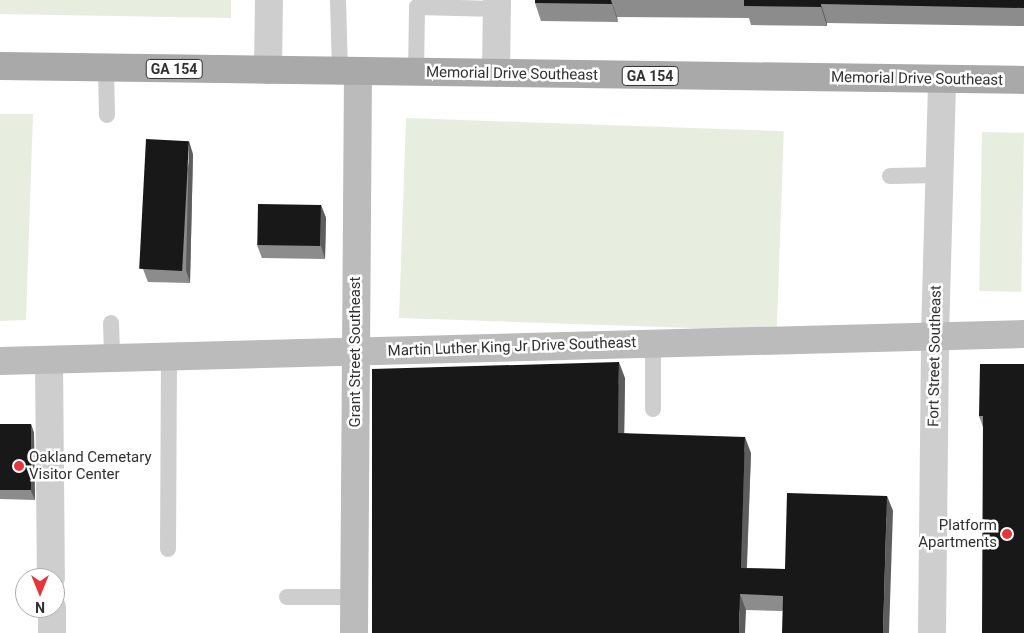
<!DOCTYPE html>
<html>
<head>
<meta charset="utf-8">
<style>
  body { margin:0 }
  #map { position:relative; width:1024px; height:633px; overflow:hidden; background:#fff; font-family:Roboto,sans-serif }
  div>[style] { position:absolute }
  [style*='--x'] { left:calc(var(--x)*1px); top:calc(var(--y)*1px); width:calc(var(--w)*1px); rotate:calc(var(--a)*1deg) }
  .green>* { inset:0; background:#e7eee0; transform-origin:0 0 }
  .lane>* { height:16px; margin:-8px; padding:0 8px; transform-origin:8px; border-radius:8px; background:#cecece }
  .street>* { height:28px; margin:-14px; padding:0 14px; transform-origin:14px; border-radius:14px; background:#cecece }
  .secondary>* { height:28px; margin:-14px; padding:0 14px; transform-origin:14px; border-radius:14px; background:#bbb }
  .primary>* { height:28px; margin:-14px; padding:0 14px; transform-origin:14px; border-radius:14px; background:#a9a9a9 }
  .wall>* { inset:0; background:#8c8c8c }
  .shaded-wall>* { inset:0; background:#5d5d5d }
  .building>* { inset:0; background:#181818; transform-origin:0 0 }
  .dots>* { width:14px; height:14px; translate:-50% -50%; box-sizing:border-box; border:2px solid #fff; border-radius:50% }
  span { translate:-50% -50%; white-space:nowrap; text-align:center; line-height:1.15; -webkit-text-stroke:5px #fff; paint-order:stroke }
  .shield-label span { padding:1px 4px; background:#fff; border:1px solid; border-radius:4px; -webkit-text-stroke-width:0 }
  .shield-label { font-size:14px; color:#313131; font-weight:700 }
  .street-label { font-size:15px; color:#313131 }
  .poi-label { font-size:15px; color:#313131 }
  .left { translate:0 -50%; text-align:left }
  .right { translate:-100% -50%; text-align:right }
  .north { position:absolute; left:15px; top:568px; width:50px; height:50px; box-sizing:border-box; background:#fff; border:1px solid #adadad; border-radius:50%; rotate:180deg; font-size:14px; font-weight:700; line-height:20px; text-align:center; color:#313131 }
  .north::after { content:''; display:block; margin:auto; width:18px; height:22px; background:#e5363e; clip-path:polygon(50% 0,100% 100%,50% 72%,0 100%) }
</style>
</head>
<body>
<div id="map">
  <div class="green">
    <div style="clip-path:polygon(0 0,231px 0,231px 18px,0 14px)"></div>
    <div style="clip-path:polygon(0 114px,33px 114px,26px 320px,0 321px)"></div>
    <div style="left:406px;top:118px;width:378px;height:200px;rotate:2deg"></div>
    <div style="left:982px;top:132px;width:42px;height:159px;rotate:1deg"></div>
  </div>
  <div class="lane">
    <div style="--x:338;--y:0;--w:71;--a:88.4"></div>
    <div style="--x:106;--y:68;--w:47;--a:88.8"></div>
    <div style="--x:416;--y:72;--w:65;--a:-89.1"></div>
    <div style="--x:417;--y:7;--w:80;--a:1.4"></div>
    <div style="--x:890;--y:176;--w:49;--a:-1.2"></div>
    <div style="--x:111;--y:323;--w:36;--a:88"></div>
    <div style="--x:653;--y:343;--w:66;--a:90"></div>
    <div style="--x:168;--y:549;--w:192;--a:-89.7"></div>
    <div style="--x:287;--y:597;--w:68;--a:0"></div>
  </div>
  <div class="street">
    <div style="--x:268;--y:70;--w:70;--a:-89.2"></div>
    <div style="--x:496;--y:73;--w:73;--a:-89.2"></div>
    <div style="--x:49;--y:361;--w:217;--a:89.5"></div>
    <div style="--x:52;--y:608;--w:25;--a:90"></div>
    <div style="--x:932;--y:633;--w:298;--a:-89.4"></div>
    <div style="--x:935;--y:335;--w:255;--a:-88.4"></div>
  </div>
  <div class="secondary">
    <div style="--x:0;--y:361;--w:1024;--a:-1.51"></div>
    <div style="--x:354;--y:633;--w:562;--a:-89.59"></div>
  </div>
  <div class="primary">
    <div style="--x:0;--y:66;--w:1024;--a:0.78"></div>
  </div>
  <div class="wall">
    <div style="clip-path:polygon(535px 0,1024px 0,1024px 26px,827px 23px,827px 26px,751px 25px,749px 18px,617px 17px,618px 22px,541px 21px,535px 3px)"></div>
    <div style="clip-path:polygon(193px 154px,190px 283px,148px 282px,143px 269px)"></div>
    <div style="clip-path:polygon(321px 205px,326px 218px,325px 259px,262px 258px,257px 245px)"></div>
    <div style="clip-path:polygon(1024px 364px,983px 427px,979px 416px)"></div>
    <div style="clip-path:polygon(625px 378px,624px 433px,751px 453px,747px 568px,785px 569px,887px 496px,893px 511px,782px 611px,746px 610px,372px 633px)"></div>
    <div style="clip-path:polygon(0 424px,31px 424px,34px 433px,35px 500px,0 499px)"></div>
  </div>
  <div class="shaded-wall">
    <div style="clip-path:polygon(611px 0,617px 17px,618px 22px,612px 4px)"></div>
    <div style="clip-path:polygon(821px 4px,827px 23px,827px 26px,821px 7px)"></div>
    <div style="clip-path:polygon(189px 141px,193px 154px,190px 283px,186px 270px)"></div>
    <div style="clip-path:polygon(321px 205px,326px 218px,325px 259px,321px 246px)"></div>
    <div style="clip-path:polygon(619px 362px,625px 378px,624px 449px,618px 433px)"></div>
    <div style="clip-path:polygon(31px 424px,34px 433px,35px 500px,31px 491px)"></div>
    <div style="clip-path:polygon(745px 437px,751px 453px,746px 584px,741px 568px)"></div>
    <div style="clip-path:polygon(887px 496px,893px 511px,889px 633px,883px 633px)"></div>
    <div style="clip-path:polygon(740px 594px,746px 610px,745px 633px,739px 633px)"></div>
  </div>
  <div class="building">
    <div style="clip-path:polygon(535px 0,611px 0,612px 4px,535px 3px)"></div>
    <div style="clip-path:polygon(744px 0,1024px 0,1024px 8px,821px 4px,821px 7px,744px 6px)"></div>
    <div style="left:146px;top:139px;width:43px;height:130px;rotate:3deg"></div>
    <div style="left:258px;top:204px;width:63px;height:41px;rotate:1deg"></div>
    <div style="clip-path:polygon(619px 362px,618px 433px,745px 437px,741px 568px,785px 569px,787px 493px,887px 496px,883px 633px,782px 633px,783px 596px,740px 594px,739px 633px,372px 633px,372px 369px)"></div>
    <div style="clip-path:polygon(980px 364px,1024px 364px,1024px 633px,982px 633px,983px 416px,979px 416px)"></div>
    <div style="left:0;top:424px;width:31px;height:66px"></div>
  </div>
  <div class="dots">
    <div style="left:19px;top:466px;background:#e5363e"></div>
    <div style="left:1007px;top:534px;background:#e5363e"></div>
  </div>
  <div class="shield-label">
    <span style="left:174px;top:69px">GA 154</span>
    <span style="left:650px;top:76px">GA 154</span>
  </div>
  <div class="street-label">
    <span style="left:512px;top:74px;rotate:1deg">Memorial Drive Southeast</span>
    <span style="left:917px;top:79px;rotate:1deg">Memorial Drive Southeast</span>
    <span style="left:512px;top:347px;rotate:-2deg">Martin Luther King Jr Drive Southeast</span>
    <span style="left:356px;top:352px;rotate:-90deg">Grant Street Southeast</span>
    <span style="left:935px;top:356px;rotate:-89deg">Fort Street Southeast</span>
  </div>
  <div class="poi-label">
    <span class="left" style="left:29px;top:466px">Oakland Cemetary<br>Visitor Center</span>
    <span class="right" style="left:997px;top:534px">Platform<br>Apartments</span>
  </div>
  <div class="north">N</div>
</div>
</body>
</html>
